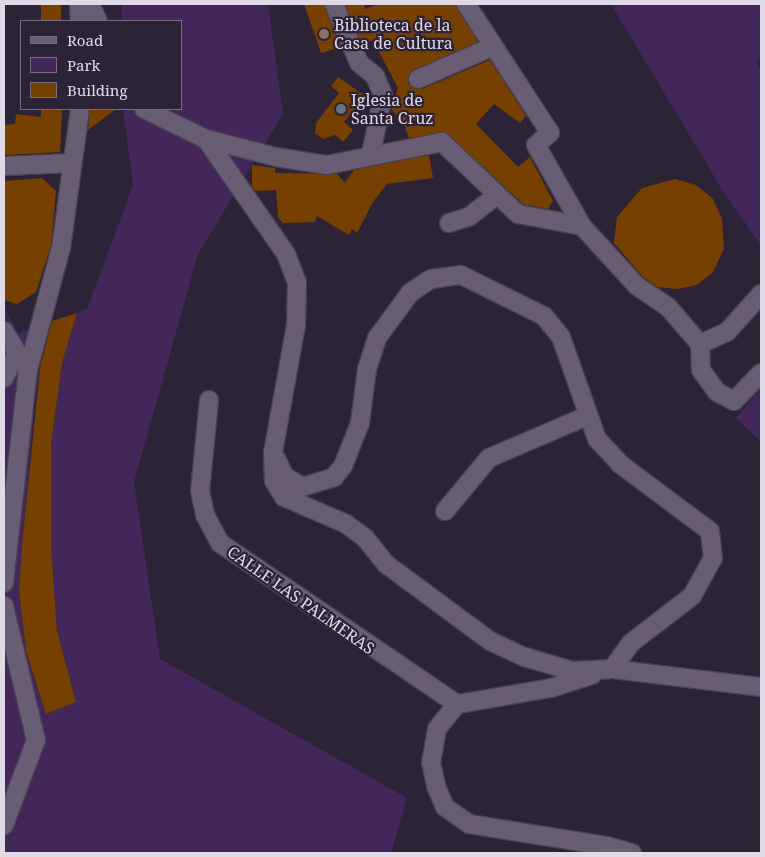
<!DOCTYPE html>
<html>
<head>
<meta charset="utf-8">
<style>
  body { margin:0 }
  #map { position:relative; width:765px; height:857px; overflow:hidden; background:#2d2336; font-family:"Noto Serif",serif }
  div>[style] { position:absolute }
  [style*='--x'] { left:calc(var(--x)*1px); top:calc(var(--y)*1px); width:calc(var(--w)*1px); rotate:calc(var(--a)*1deg) }
  .green>* { inset:0; background:#43275b }
  .building>* { inset:0; background:#764000; transform-origin:0 0 }
  .roads { filter:drop-shadow(1px 0 #4a4252) drop-shadow(-1px 0 #4a4252) drop-shadow(0 1px #4a4252) drop-shadow(0 -1px #4a4252) }
  .street>* { height:18px; margin:-9px; padding:0 9px; transform-origin:9px; border-radius:9px; background:#685d73 }
  .dots>* { width:14px; height:14px; translate:-50% -50%; box-sizing:border-box; border:2px solid #2d2336; border-radius:50% }
  span { translate:-50% -50%; white-space:nowrap; text-align:center; line-height:1.15; -webkit-text-stroke:4.5px #2d2336; paint-order:stroke }
  .poi-label { font-size:16px; color:#e0dae7 }
  .left { translate:0 -50%; text-align:left }
  .street-label { font-size:16px; color:#e0dae7 }
  .frame { position:absolute; inset:0; border:5px solid #e0dae7; pointer-events:none }
  .legend { position:absolute; left:20px; top:20px; width:162px; height:90px; box-sizing:border-box; background:#2d2336; border:1px solid #756c7d; margin:0; padding:6px 9px; list-style:none; font-size:15px; color:#e0dae7 }
  .legend li { display:flex; align-items:center; gap:10px; height:25px }
  .legend b { width:25px; border:1px solid #756c7d }
</style>
</head>
<body>
<div id="map">
  <div class="green">
    <div style="clip-path:polygon(122px 4px,268px 4px,283px 114px,198px 254px,134px 482px,160px 659px,407px 798px,391px 853px,4px 853px,4px 307px,18px 334px,46px 323px,35px 400px,19px 590px,26px 652px,46px 714px,76px 702px,57px 631px,51px 545px,51px 445px,62px 363px,77px 313px,87px 309px,133px 185px,123px 109px,181px 109px,181px 21px,121px 21px)"></div>
    <div style="clip-path:polygon(611px 4px,761px 4px,761px 58px,756px 62px,761px 71px,761px 245px,724px 193px)"></div>
    <div style="clip-path:polygon(761px 388px,761px 442px,736px 418px)"></div>
  </div>
  <div class="building">
    <div style="left:41px;top:4px;width:20px;height:17px"></div>
    <div style="clip-path:polygon(304px 4px,324px 4px,341px 47px,321px 53px)"></div>
    <div style="clip-path:polygon(345px 4px,364px 4px,365px 9px,379px 4px,456px 4px,478px 42px,413px 70px,408px 84px,422px 89px,490px 60px,526px 116px,520px 123px,494px 104px,476px 124px,518px 167px,530px 157px,553px 201px,548px 209px,523px 204px,445px 132px,409px 138px,403px 121px,391px 109px,398px 88px,373px 40px,362px 44px)"></div>
    <div style="clip-path:polygon(338px 77px,365px 96px,344px 122px,353px 130px,343px 142px,335px 135px,323px 139px,315px 133px,316px 123px,339px 93px,331px 86px)"></div>
    <div style="clip-path:polygon(41px 109px,62px 109px,60px 152px,4px 155px,4px 125px,15px 124px,16px 114px,41px 117px)"></div>
    <div style="clip-path:polygon(90px 109px,116px 109px,88px 130px)"></div>
    <div style="clip-path:polygon(429px 155px,433px 178px,387px 184px,373px 202px,357px 233px,352px 229px,349px 235px,317px 216px,315px 222px,283px 223px,278px 217px,276px 190px,255px 191px,252px 186px,252px 165px,275px 168px,275px 173px,337px 174px,345px 183px,354px 170px)"></div>
    <div style="clip-path:polygon(42px 178px,56px 191px,51px 246px,36px 292px,17px 304px,4px 300px,4px 181px)"></div>
    <div style="clip-path:polygon(675px 179px,696px 185px,713px 199px,722px 219px,724px 249px,713px 272px,697px 285px,678px 289px,658px 287px,644px 278px,614px 243px,617px 217px,642px 188px)"></div>
    <div style="clip-path:polygon(77px 313px,62px 363px,51px 445px,51px 545px,57px 631px,76px 702px,46px 714px,26px 651px,19px 590px,22px 546px,40px 368px,52px 321px)"></div>
  </div>
  <div class="roads">
    <div class="street">
      <div style="--x:79;--y:4;--w:17;--a:87"></div>
      <div style="--x:90;--y:4;--w:19;--a:65"></div>
      <div style="--x:334;--y:4;--w:64;--a:67"></div>
      <div style="--x:359;--y:63;--w:21;--a:39"></div>
      <div style="--x:375;--y:76;--w:21;--a:67"></div>
      <div style="--x:383;--y:95;--w:60;--a:101.5"></div>
      <div style="--x:466;--y:4;--w:154;--a:56.9"></div>
      <div style="--x:550;--y:133;--w:18;--a:139"></div>
      <div style="--x:536;--y:145;--w:93;--a:60.4"></div>
      <div style="--x:582;--y:226;--w:81;--a:47.5"></div>
      <div style="--x:637;--y:286;--w:37;--a:34"></div>
      <div style="--x:668;--y:307;--w:49;--a:49.1"></div>
      <div style="--x:418;--y:79;--w:81;--a:-23.4"></div>
      <div style="--x:144;--y:109;--w:69;--a:25.8"></div>
      <div style="--x:206;--y:139;--w:140;--a:55.2"></div>
      <div style="--x:286;--y:254;--w:31;--a:69"></div>
      <div style="--x:297;--y:283;--w:42;--a:91.4"></div>
      <div style="--x:296;--y:325;--w:130;--a:100.2"></div>
      <div style="--x:273;--y:453;--w:28;--a:88"></div>
      <div style="--x:274;--y:481;--w:19;--a:58"></div>
      <div style="--x:284;--y:497;--w:68;--a:23.5"></div>
      <div style="--x:346;--y:524;--w:24;--a:36"></div>
      <div style="--x:365;--y:538;--w:33;--a:51"></div>
      <div style="--x:386;--y:564;--w:129;--a:36.5"></div>
      <div style="--x:490;--y:641;--w:38;--a:25"></div>
      <div style="--x:525;--y:657;--w:50;--a:16.3"></div>
      <div style="--x:573;--y:671;--w:39;--a:-3"></div>
      <div style="--x:612;--y:669;--w:150;--a:6.9"></div>
      <div style="--x:206;--y:139;--w:72;--a:14.4"></div>
      <div style="--x:276;--y:157;--w:52;--a:8.9"></div>
      <div style="--x:327;--y:165;--w:117;--a:-11.3"></div>
      <div style="--x:442;--y:142;--w:105;--a:43.5"></div>
      <div style="--x:518;--y:214;--w:65;--a:10.6"></div>
      <div style="--x:4;--y:166;--w:65;--a:-2.6"></div>
      <div style="--x:449;--y:223;--w:22;--a:-18"></div>
      <div style="--x:470;--y:216;--w:33;--a:-38"></div>
      <div style="--x:4;--y:331;--w:46;--a:58.4"></div>
      <div style="--x:700;--y:344;--w:26;--a:88"></div>
      <div style="--x:701;--y:370;--w:27;--a:54"></div>
      <div style="--x:717;--y:392;--w:19;--a:28"></div>
      <div style="--x:734;--y:401;--w:39;--a:-46"></div>
      <div style="--x:700;--y:344;--w:30;--a:-24"></div>
      <div style="--x:727;--y:332;--w:51;--a:-48.2"></div>
      <div style="--x:4;--y:378;--w:29;--a:-63"></div>
      <div style="--x:209;--y:400;--w:91;--a:95.6"></div>
      <div style="--x:200;--y:491;--w:25;--a:78"></div>
      <div style="--x:205;--y:515;--w:32;--a:62"></div>
      <div style="--x:220;--y:543;--w:287;--a:34.2"></div>
      <div style="--x:277;--y:460;--w:17;--a:66"></div>
      <div style="--x:284;--y:476;--w:21;--a:31"></div>
      <div style="--x:302;--y:487;--w:34;--a:-17"></div>
      <div style="--x:334;--y:477;--w:14;--a:-51"></div>
      <div style="--x:343;--y:466;--w:46;--a:-68.4"></div>
      <div style="--x:360;--y:423;--w:54;--a:-82.6"></div>
      <div style="--x:367;--y:369;--w:33;--a:-72"></div>
      <div style="--x:377;--y:338;--w:56;--a:-53.7"></div>
      <div style="--x:410;--y:293;--w:25;--a:-34"></div>
      <div style="--x:431;--y:279;--w:30;--a:-8"></div>
      <div style="--x:461;--y:275;--w:93;--a:26.3"></div>
      <div style="--x:544;--y:316;--w:27;--a:51"></div>
      <div style="--x:561;--y:337;--w:108;--a:70.6"></div>
      <div style="--x:597;--y:439;--w:34;--a:47"></div>
      <div style="--x:620;--y:464;--w:112;--a:36.7"></div>
      <div style="--x:710;--y:531;--w:27;--a:84"></div>
      <div style="--x:713;--y:558;--w:43;--a:118.9"></div>
      <div style="--x:692;--y:596;--w:77;--a:142.4"></div>
      <div style="--x:631;--y:643;--w:32;--a:126"></div>
      <div style="--x:445;--y:511;--w:69;--a:-50.3"></div>
      <div style="--x:489;--y:458;--w:107;--a:-23.2"></div>
      <div style="--x:4;--y:583;--w:214;--a:-83.6"></div>
      <div style="--x:28;--y:370;--w:126;--a:-74.9"></div>
      <div style="--x:61;--y:248;--w:140;--a:-82.2"></div>
      <div style="--x:4;--y:606;--w:138;--a:76.6"></div>
      <div style="--x:36;--y:740;--w:91;--a:110.6"></div>
      <div style="--x:592;--y:675;--w:43;--a:162.4"></div>
      <div style="--x:551;--y:688;--w:95;--a:170.3"></div>
      <div style="--x:457;--y:704;--w:32;--a:129"></div>
      <div style="--x:437;--y:729;--w:34;--a:100"></div>
      <div style="--x:431;--y:762;--w:25;--a:78"></div>
      <div style="--x:436;--y:786;--w:23;--a:67"></div>
      <div style="--x:445;--y:807;--w:29;--a:35"></div>
      <div style="--x:469;--y:824;--w:140;--a:9.1"></div>
      <div style="--x:607;--y:846;--w:26;--a:16"></div>
    </div>
  </div>
  <div class="dots">
    <div style="left:324px;top:34px;background:#8d6e63"></div>
    <div style="left:341px;top:109px;background:#6b7280"></div>
  </div>
  <div class="poi-label">
    <span class="left" style="left:334px;top:34px">Biblioteca de la<br>Casa de Cultura</span>
    <span class="left" style="left:351px;top:109px">Iglesia de<br>Santa Cruz</span>
  </div>
  <div class="street-label">
    <span style="left:301px;top:600px;rotate:35deg">CALLE LAS PALMERAS</span>
  </div>
  <div class="frame"></div>
  <ul class="legend">
  <li><b style="height:6px;background:#685d73"></b>Road</li>
  <li><b style="height:14px;background:#43275b"></b>Park</li>
  <li><b style="height:14px;background:#764000"></b>Building</li>
  </ul>
</div>
</body>
</html>
